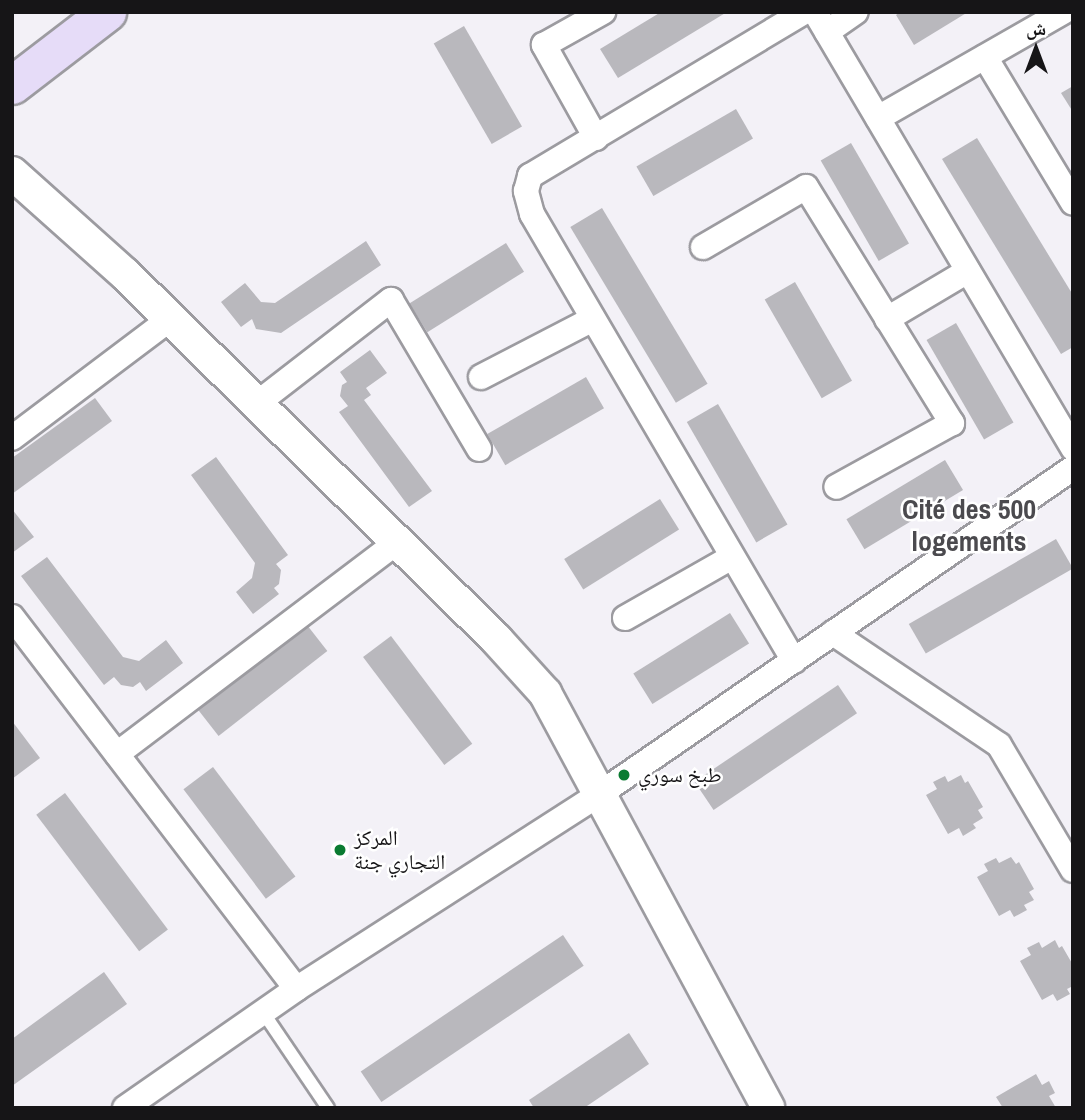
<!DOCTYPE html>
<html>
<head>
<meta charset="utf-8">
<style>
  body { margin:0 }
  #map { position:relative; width:1085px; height:1120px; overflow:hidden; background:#f3f1f7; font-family:"Archivo Narrow","Noto Naskh Arabic",sans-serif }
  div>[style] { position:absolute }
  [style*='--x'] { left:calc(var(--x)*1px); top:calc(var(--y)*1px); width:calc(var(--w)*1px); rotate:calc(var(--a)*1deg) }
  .building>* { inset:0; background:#b9b8bd; transform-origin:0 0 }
  .roads { filter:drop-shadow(2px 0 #9c9ba0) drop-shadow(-2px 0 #9c9ba0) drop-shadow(0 2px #9c9ba0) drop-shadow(0 -2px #9c9ba0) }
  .service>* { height:12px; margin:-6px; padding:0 6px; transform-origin:6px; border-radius:6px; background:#fff }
  .minor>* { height:24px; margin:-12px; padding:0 12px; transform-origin:12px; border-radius:12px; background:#fff }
  .tertiary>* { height:32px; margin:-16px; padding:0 16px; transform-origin:16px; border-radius:16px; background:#fff }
  .secondary>* { height:37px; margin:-18.5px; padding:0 18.5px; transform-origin:18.5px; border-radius:18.5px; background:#e6dcf8 }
  .dots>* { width:19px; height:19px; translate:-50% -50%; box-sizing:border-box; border:4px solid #fff; border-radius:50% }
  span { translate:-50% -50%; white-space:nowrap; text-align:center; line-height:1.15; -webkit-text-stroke:5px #fff; paint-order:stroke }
  .poi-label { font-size:21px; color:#161517 }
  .left { translate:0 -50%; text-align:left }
  .district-label { font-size:28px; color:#4b4a4e; font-weight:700 }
  .frame { position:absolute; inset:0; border:14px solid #161517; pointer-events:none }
  .north { position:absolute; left:1001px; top:14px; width:70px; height:70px; -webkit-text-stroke:5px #fff; paint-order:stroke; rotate:0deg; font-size:19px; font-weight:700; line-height:28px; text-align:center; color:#161517 }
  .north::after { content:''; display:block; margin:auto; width:24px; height:32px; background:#161517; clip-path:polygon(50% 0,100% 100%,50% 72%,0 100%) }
</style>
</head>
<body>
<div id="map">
  <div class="building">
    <div style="clip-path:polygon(661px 12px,727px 12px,618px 78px,600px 49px)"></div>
    <div style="clip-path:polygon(900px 12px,968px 12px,914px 45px,896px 15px)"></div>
    <div style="left:464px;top:26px;width:116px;height:35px;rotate:60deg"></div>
    <div style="clip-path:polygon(1073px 86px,1073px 112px,1061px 93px)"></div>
    <div style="left:736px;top:109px;width:34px;height:115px;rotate:60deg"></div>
    <div style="clip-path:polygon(977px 138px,1073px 295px,1073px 347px,1061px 354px,942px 159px)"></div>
    <div style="left:851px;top:143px;width:116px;height:35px;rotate:60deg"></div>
    <div style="left:602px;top:208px;width:205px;height:37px;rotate:59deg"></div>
    <div style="clip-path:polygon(366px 241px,381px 265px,281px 333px,256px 329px,252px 319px,241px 327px,221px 302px,245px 283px,261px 302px,275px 303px)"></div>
    <div style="left:506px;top:243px;width:34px;height:114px;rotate:58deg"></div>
    <div style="left:795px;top:282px;width:114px;height:35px;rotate:60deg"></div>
    <div style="left:956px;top:323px;width:115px;height:34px;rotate:60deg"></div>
    <div style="clip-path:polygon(370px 350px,387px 373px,366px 388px,371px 395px,364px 400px,432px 491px,409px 507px,339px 412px,348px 406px,340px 396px,342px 385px,347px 382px,340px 372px)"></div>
    <div style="left:586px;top:377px;width:36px;height:114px;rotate:60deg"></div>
    <div style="clip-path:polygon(95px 398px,112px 421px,12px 494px,12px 458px)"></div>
    <div style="left:718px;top:404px;width:139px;height:36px;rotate:60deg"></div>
    <div style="clip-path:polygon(216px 457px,288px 555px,276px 564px,281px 570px,279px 584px,274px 588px,279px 594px,253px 614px,236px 592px,252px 578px,255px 563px,191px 475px)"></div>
    <div style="left:945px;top:460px;width:35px;height:115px;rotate:59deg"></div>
    <div style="left:660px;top:499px;width:36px;height:113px;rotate:58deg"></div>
    <div style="clip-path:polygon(12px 509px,34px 537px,12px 553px)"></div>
    <div style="left:1056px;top:539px;width:34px;height:170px;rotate:60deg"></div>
    <div style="clip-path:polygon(47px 557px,123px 657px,139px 661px,166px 640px,183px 663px,146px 691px,140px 682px,133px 687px,121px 685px,114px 677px,104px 685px,21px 576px)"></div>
    <div style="left:730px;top:613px;width:36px;height:114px;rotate:58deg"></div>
    <div style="left:307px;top:625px;width:33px;height:138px;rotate:52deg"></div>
    <div style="left:391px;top:636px;width:135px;height:35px;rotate:53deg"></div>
    <div style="left:838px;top:685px;width:34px;height:173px;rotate:56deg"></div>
    <div style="clip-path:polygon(12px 721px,40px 758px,12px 779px)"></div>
    <div style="left:213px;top:767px;width:137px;height:37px;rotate:53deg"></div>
    <div style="clip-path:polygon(961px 775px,965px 783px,968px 781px,983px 807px,978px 810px,983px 818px,973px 824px,976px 828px,963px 836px,959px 828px,948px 834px,926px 795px,937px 789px,933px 782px,945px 776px,948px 782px)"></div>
    <div style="left:65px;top:793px;width:171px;height:36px;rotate:53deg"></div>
    <div style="clip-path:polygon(1011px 857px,1016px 864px,1019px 862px,1034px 889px,1029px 892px,1034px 900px,1024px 905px,1027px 910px,1014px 917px,1010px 910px,999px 916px,977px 877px,988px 871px,984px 864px,996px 858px,999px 863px)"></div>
    <div style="left:563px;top:935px;width:37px;height:244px;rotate:56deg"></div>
    <div style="clip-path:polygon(1055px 940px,1059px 948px,1062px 946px,1073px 965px,1073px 986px,1067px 989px,1070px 994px,1057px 1001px,1053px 994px,1042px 1000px,1020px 961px,1031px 955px,1027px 948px,1039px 942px,1042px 948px)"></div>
    <div style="clip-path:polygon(104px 972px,127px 1004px,12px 1086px,12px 1039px)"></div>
    <div style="clip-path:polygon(629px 1033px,649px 1064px,584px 1108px,534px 1108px,529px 1100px)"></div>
    <div style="clip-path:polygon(1036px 1074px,1042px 1085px,1049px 1081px,1055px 1093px,1049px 1096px,1056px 1108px,1003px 1108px,996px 1097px)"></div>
  </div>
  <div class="roads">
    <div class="service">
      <div style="--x:263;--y:1012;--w:116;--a:55.9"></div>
    </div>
    <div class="minor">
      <div style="--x:815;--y:12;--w:507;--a:59.39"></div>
      <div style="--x:827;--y:32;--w:35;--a:-35"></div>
      <div style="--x:985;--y:57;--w:170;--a:58.9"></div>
      <div style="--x:878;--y:118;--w:213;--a:-29.8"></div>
      <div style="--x:596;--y:138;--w:107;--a:-119.2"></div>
      <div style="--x:544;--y:45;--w:68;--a:-29.2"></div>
      <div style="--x:703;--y:247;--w:119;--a:-30.2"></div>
      <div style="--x:806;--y:187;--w:278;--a:58.3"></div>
      <div style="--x:952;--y:423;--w:132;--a:151.1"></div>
      <div style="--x:887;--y:319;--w:94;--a:-30.7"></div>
      <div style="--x:481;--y:377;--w:126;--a:-27.4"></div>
      <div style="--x:255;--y:405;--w:172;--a:-37.7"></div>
      <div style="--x:391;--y:300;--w:173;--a:59.4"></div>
      <div style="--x:12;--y:438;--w:198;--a:-37"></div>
      <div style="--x:12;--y:617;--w:468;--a:52.6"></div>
      <div style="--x:625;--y:618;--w:123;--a:-29.7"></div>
      <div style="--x:833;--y:633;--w:200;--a:34"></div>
      <div style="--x:999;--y:745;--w:145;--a:59.4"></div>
      <div style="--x:794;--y:661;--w:518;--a:-120.38"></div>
      <div style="--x:532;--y:214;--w:24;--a:-105"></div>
      <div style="--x:526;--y:191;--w:16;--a:-75"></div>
      <div style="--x:530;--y:176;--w:319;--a:-30.9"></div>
      <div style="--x:117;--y:754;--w:351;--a:-37.1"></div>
      <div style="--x:125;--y:1108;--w:208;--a:-34.8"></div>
      <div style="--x:296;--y:989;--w:363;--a:-32.7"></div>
      <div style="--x:601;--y:793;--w:573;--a:-34.55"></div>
    </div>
    <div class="tertiary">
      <div style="--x:12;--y:173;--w:152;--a:41.8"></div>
      <div style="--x:125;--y:274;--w:522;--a:44.53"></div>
      <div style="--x:497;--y:640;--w:72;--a:47.8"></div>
      <div style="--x:545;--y:693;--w:471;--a:61.7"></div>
    </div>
    <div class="secondary">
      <div style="--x:12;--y:85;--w:120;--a:-37.5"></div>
    </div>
  </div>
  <div class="dots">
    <div style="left:624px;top:775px;background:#0a7b31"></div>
    <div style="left:340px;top:850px;background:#0a7b31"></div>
  </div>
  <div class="poi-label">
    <span class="left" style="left:638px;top:775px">طبخ سوري</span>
    <span class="left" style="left:354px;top:850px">المركز<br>التجاري جنة</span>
  </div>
  <div class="district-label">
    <span style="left:969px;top:525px">Cité des 500<br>logements</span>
  </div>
  <div class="frame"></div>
  <div class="north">ش</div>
</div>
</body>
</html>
